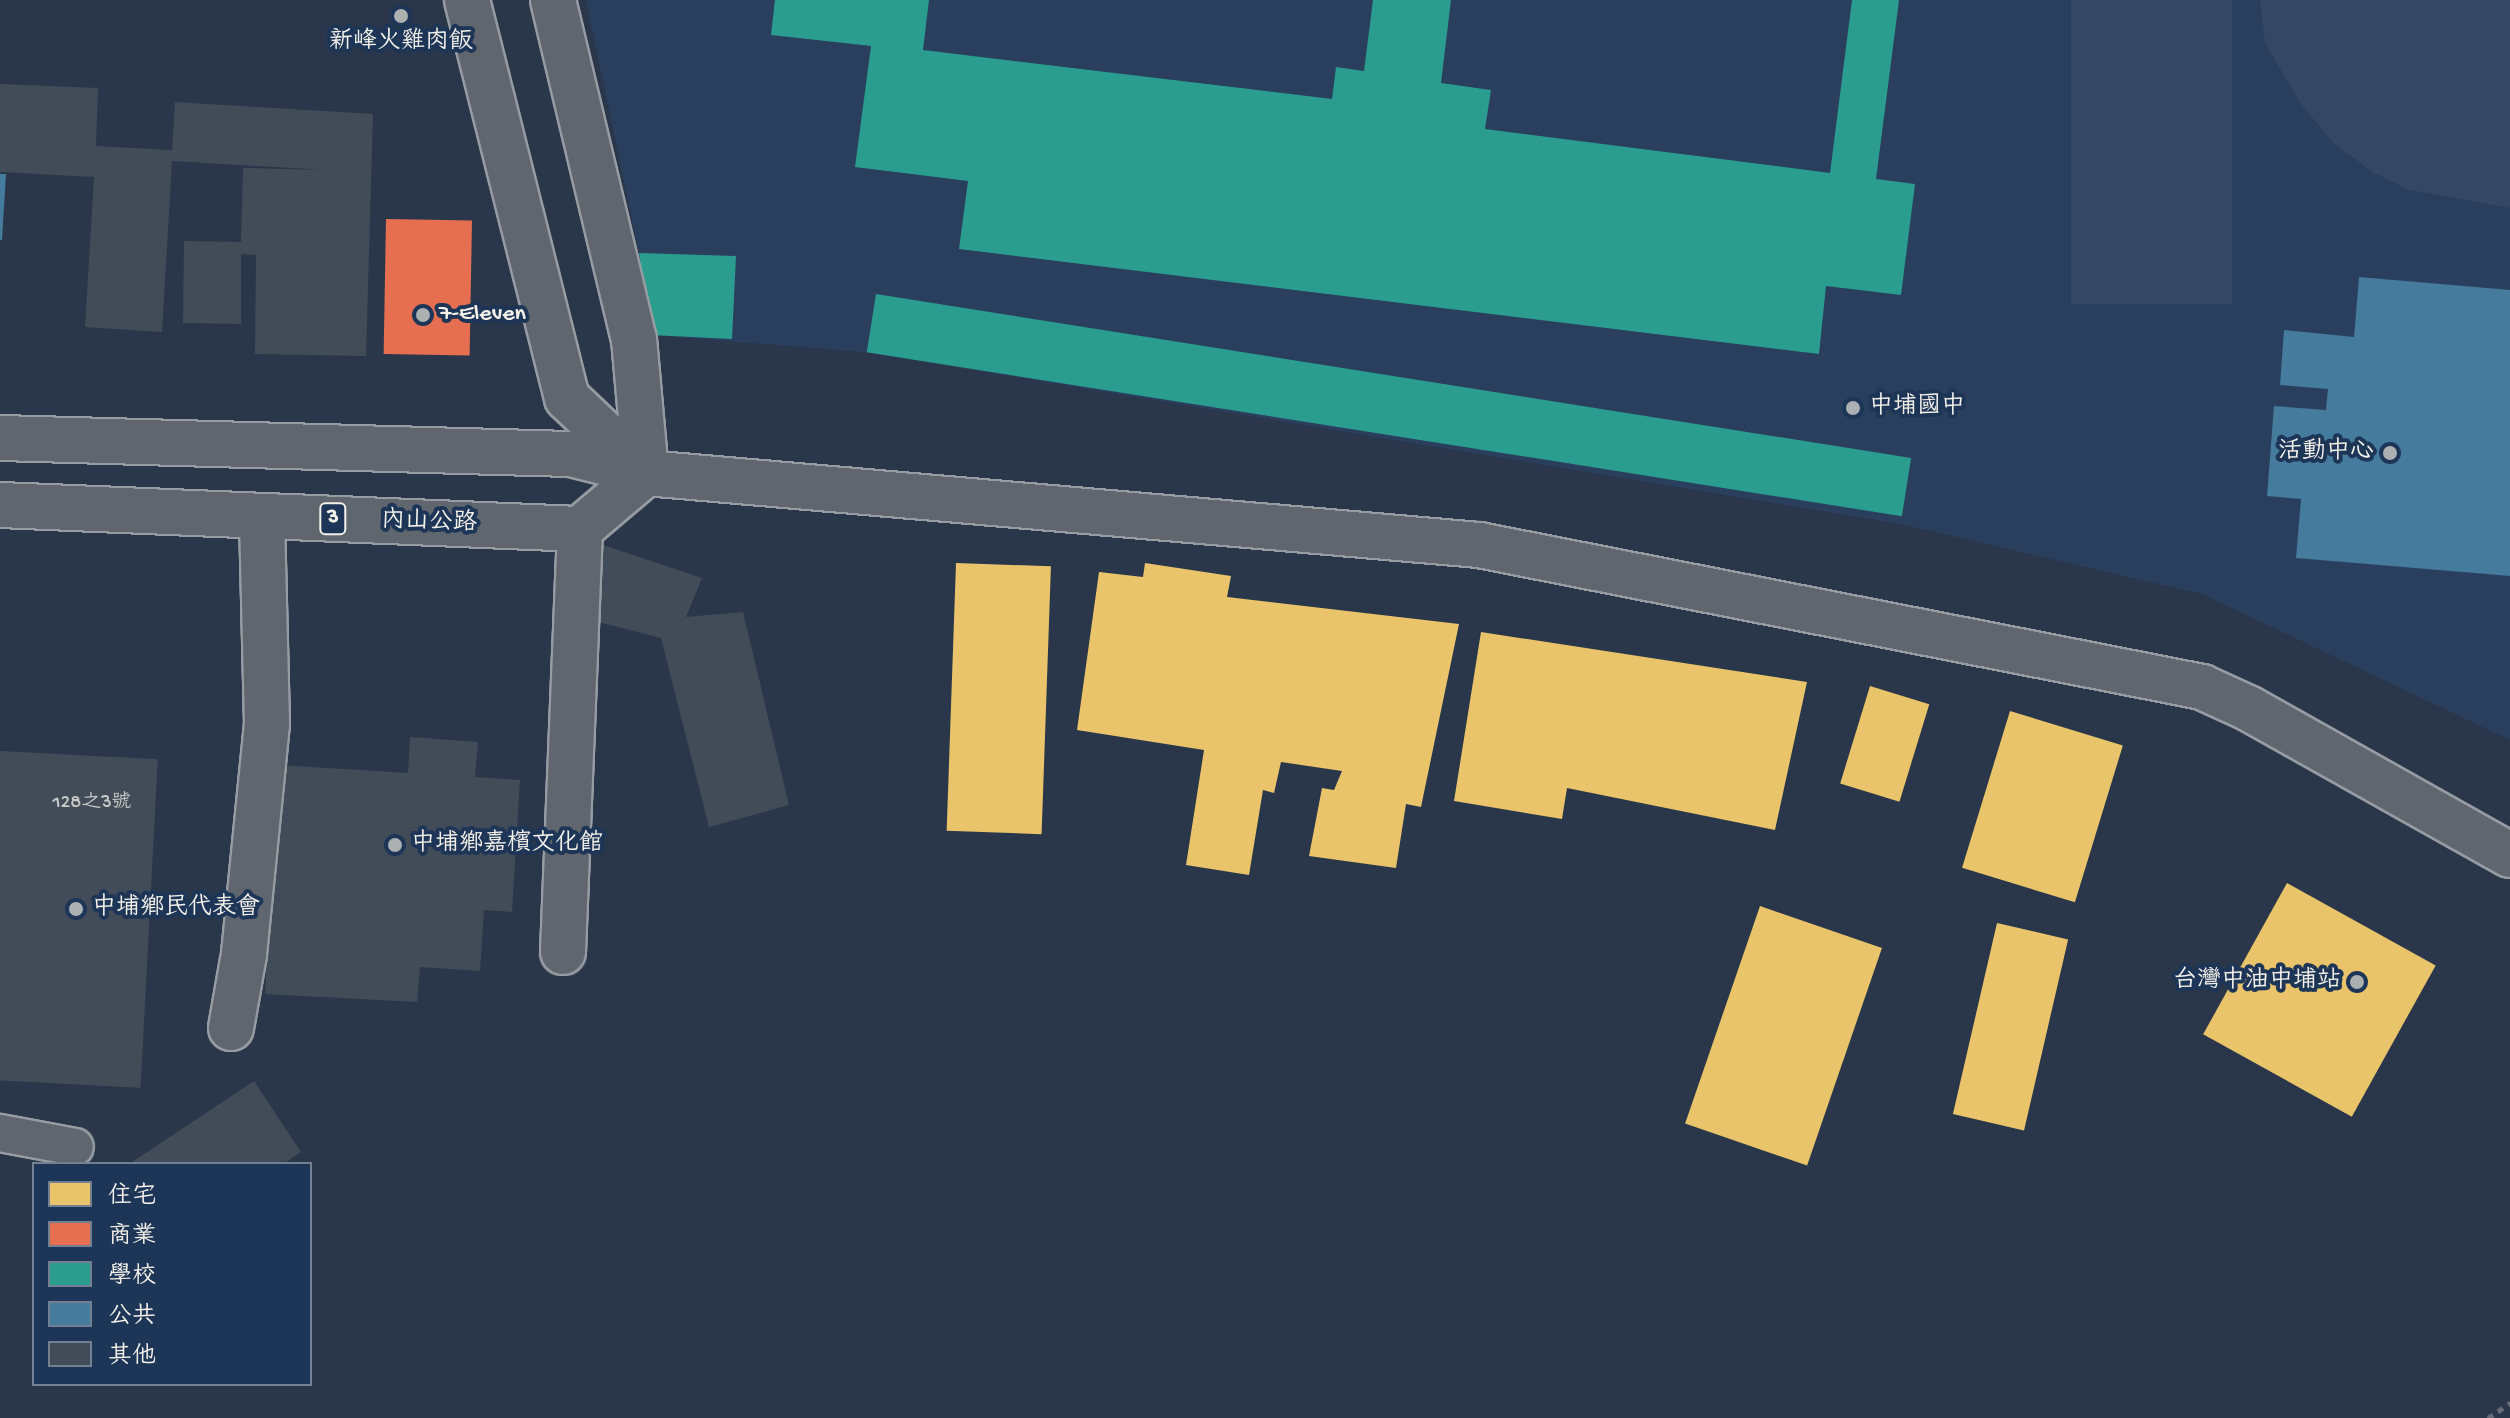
<!DOCTYPE html>
<html>
<head>
<meta charset="utf-8">
<style>
  body { margin:0 }
  #map { position:relative; width:2510px; height:1418px; overflow:hidden; background:#2a374a; font-family:"Gochi Hand","LXGW WenKai TC",sans-serif }
  div>[style] { position:absolute }
  [style*='--x'] { left:calc(var(--x)*1px); top:calc(var(--y)*1px); width:calc(var(--w)*1px); rotate:calc(var(--a)*1deg) }
  .built>* { inset:0; background:#2a3f5d }
  .green>* { inset:0; background:#344763; transform-origin:0 0 }
  .homes>* { inset:0; background:#e9c46a; transform-origin:0 0 }
  .shops>* { inset:0; background:#e76f51; transform-origin:0 0 }
  .schools>* { inset:0; background:#2a9d8f; transform-origin:0 0 }
  .public>* { inset:0; background:#457b9d }
  .building>* { inset:0; background:#424c59; transform-origin:0 0 }
  .path>* { height:5px; margin-top:-2.5px; transform-origin:0; background:repeating-linear-gradient(90deg,#666d76 0 6px,transparent 0 12px) }
  .roads { filter:drop-shadow(2px 0 #979ca3) drop-shadow(-2px 0 #979ca3) drop-shadow(0 2px #979ca3) drop-shadow(0 -2px #979ca3) }
  .lane>* { height:36px; margin:-18px; padding:0 18px; transform-origin:18px; border-radius:18px; background:#60666e }
  .street>* { height:44px; margin:-22px; padding:0 22px; transform-origin:22px; border-radius:22px; background:#60666e }
  .secondary>* { height:44px; margin:-22px; padding:0 22px; transform-origin:22px; border-radius:22px; background:#60666e }
  .primary>* { height:44px; margin:-22px; padding:0 22px; transform-origin:22px; border-radius:22px; background:#60666e }
  .dots>* { width:22px; height:22px; translate:-50% -50%; box-sizing:border-box; border:4px solid #1d3557; border-radius:50% }
  span { translate:-50% -50%; white-space:nowrap; text-align:center; line-height:1.15; -webkit-text-stroke:8px #1d3557; paint-order:stroke }
  .number-label { font-size:20px; color:#c8c8c4 }
  .number-label span { -webkit-text-stroke-width:0 }
  .shield-label span { padding:2px 6px; background:#1d3557; border:2px solid; border-radius:6px; -webkit-text-stroke-width:0 }
  .shield-label { font-size:22px; color:#f4f1e8; font-weight:700 }
  .poi-label { font-size:24px; color:#f4f1e8 }
  .left { translate:0 -50%; text-align:left }
  .right { translate:-100% -50%; text-align:right }
  .street-label { font-size:24px; color:#f4f1e8 }
  .legend { position:absolute; left:32px; top:1162px; width:280px; height:224px; box-sizing:border-box; background:#1d3557; border:2px solid #738091; margin:0; padding:10px 14px; list-style:none; font-size:24px; color:#f4f1e8 }
  .legend li { display:flex; align-items:center; gap:16px; height:40px }
  .legend b { width:40px; border:2px solid #738091 }
</style>
</head>
<body>
<div id="map">
  <div class="built">
    <div style="clip-path:polygon(586px 0,2510px 0,2510px 740px,2202px 594px,1901px 524px,865px 352px,651px 335px,639px 253px)"></div>
  </div>
  <div class="green">
    <div style="left:2071px;top:0;width:161px;height:304px"></div>
    <div style="clip-path:polygon(2260px 0,2510px 0,2510px 208px,2409px 190px,2374px 173px,2334px 144px,2301px 104px,2265px 43px)"></div>
  </div>
  <div class="homes">
    <div style="left:956px;top:563px;width:95px;height:268px;rotate:2deg"></div>
    <div style="clip-path:polygon(1145px 563px,1231px 576px,1227px 597px,1459px 624px,1421px 807px,1406px 804px,1396px 868px,1309px 856px,1322px 788px,1334px 790px,1342px 771px,1281px 762px,1274px 793px,1263px 790px,1249px 875px,1186px 865px,1204px 750px,1077px 730px,1099px 572px,1143px 577px)"></div>
    <div style="clip-path:polygon(1481px 632px,1807px 682px,1775px 830px,1567px 788px,1562px 819px,1454px 801px)"></div>
    <div style="left:1870px;top:686px;width:62px;height:102px;rotate:17deg"></div>
    <div style="left:2010px;top:711px;width:118px;height:164px;rotate:17deg"></div>
    <div style="left:2287px;top:883px;width:170px;height:173px;rotate:29deg"></div>
    <div style="left:1760px;top:906px;width:129px;height:230px;rotate:19deg"></div>
    <div style="left:1997px;top:923px;width:73px;height:196px;rotate:13deg"></div>
  </div>
  <div class="shops">
    <div style="left:386px;top:219px;width:86px;height:135px;rotate:1deg"></div>
  </div>
  <div class="schools">
    <div style="clip-path:polygon(775px 0,929px 0,923px 50px,1332px 99px,1336px 67px,1364px 71px,1373px 0,1451px 0,1441px 83px,1491px 90px,1485px 129px,1830px 173px,1852px 0,1899px 0,1876px 179px,1915px 184px,1901px 295px,1826px 286px,1819px 354px,959px 249px,968px 181px,855px 167px,871px 46px,771px 35px)"></div>
    <div style="clip-path:polygon(639px 253px,736px 256px,732px 339px,651px 335px)"></div>
    <div style="left:876px;top:294px;width:1048px;height:59px;rotate:9deg"></div>
  </div>
  <div class="public">
    <div style="clip-path:polygon(0 174px,6px 174px,2px 240px,0 240px)"></div>
    <div style="clip-path:polygon(2359px 277px,2510px 290px,2510px 576px,2296px 558px,2301px 499px,2267px 496px,2274px 406px,2326px 410px,2328px 389px,2280px 385px,2284px 330px,2354px 337px)"></div>
  </div>
  <div class="building">
    <div style="clip-path:polygon(0 84px,98px 88px,96px 146px,172px 150px,175px 102px,373px 114px,366px 356px,255px 354px,256px 255px,241px 254px,241px 324px,183px 323px,184px 241px,241px 242px,243px 168px,327px 170px,172px 161px,162px 332px,85px 327px,94px 177px,0 172px)"></div>
    <div style="clip-path:polygon(597px 543px,702px 578px,686px 617px,743px 612px,789px 805px,709px 827px,661px 638px,579px 617px)"></div>
    <div style="clip-path:polygon(410px 737px,478px 742px,475px 777px,520px 780px,512px 912px,484px 910px,480px 971px,420px 967px,417px 1002px,265px 994px,279px 765px,408px 773px)"></div>
    <div style="left:0;top:751px;width:158px;height:329px;rotate:3deg"></div>
    <div style="clip-path:polygon(254px 1081px,301px 1152px,283px 1164px,129px 1164px)"></div>
  </div>
  <div class="path">
    <div style="--x:2488;--y:1418;--w:27;--a:-34"></div>
  </div>
  <div class="roads">
    <div class="lane">
      <div style="--x:0;--y:1133;--w:76;--a:10.6"></div>
    </div>
    <div class="street">
      <div style="--x:563;--y:952;--w:423;--a:-87.7"></div>
      <div style="--x:231;--y:1028;--w:75;--a:-80"></div>
      <div style="--x:244;--y:954;--w:231;--a:-84.3"></div>
      <div style="--x:267;--y:724;--w:208;--a:-91.4"></div>
    </div>
    <div class="secondary">
      <div style="--x:646;--y:473;--w:836;--a:4.94"></div>
      <div style="--x:1479;--y:545;--w:737;--a:11.11"></div>
      <div style="--x:2202;--y:687;--w:51;--a:24.5"></div>
      <div style="--x:2248;--y:708;--w:300;--a:29.3"></div>
    </div>
    <div class="primary">
      <div style="--x:467;--y:0;--w:410;--a:75.9"></div>
      <div style="--x:567;--y:398;--w:108;--a:43.5"></div>
      <div style="--x:553;--y:0;--w:349;--a:76.6"></div>
      <div style="--x:634;--y:339;--w:135;--a:84.9"></div>
      <div style="--x:0;--y:438;--w:571;--a:1.61"></div>
      <div style="--x:571;--y:454;--w:77;--a:14.2"></div>
      <div style="--x:0;--y:505;--w:580;--a:2.37"></div>
      <div style="--x:580;--y:529;--w:87;--a:-40.3"></div>
    </div>
  </div>
  <div class="dots">
    <div style="left:401px;top:16px;background:#adb0b1"></div>
    <div style="left:423px;top:315px;background:#adb0b1"></div>
    <div style="left:1853px;top:408px;background:#adb0b1"></div>
    <div style="left:2390px;top:453px;background:#adb0b1"></div>
    <div style="left:395px;top:845px;background:#adb0b1"></div>
    <div style="left:76px;top:909px;background:#adb0b1"></div>
    <div style="left:2357px;top:982px;background:#adb0b1"></div>
  </div>
  <div class="number-label">
    <span style="left:92px;top:803px">128之3號</span>
  </div>
  <div class="shield-label">
    <span style="left:333px;top:519px">3</span>
  </div>
  <div class="poi-label">
    <span style="left:401px;top:43px">新峰火雞肉飯</span>
    <span class="left" style="left:439px;top:315px">7-Eleven</span>
    <span class="left" style="left:1869px;top:408px">中埔國中</span>
    <span class="right" style="left:2374px;top:453px">活動中心</span>
    <span class="left" style="left:411px;top:845px">中埔鄉嘉檳文化館</span>
    <span class="left" style="left:92px;top:909px">中埔鄉民代表會</span>
    <span class="right" style="left:2341px;top:982px">台灣中油中埔站</span>
  </div>
  <div class="street-label">
    <span style="left:429px;top:523px;rotate:2deg">內山公路</span>
  </div>
  <ul class="legend">
  <li><b style="height:22px;background:#e9c46a"></b>住宅</li>
  <li><b style="height:22px;background:#e76f51"></b>商業</li>
  <li><b style="height:22px;background:#2a9d8f"></b>學校</li>
  <li><b style="height:22px;background:#457b9d"></b>公共</li>
  <li><b style="height:22px;background:#424c59"></b>其他</li>
  </ul>
</div>
</body>
</html>
